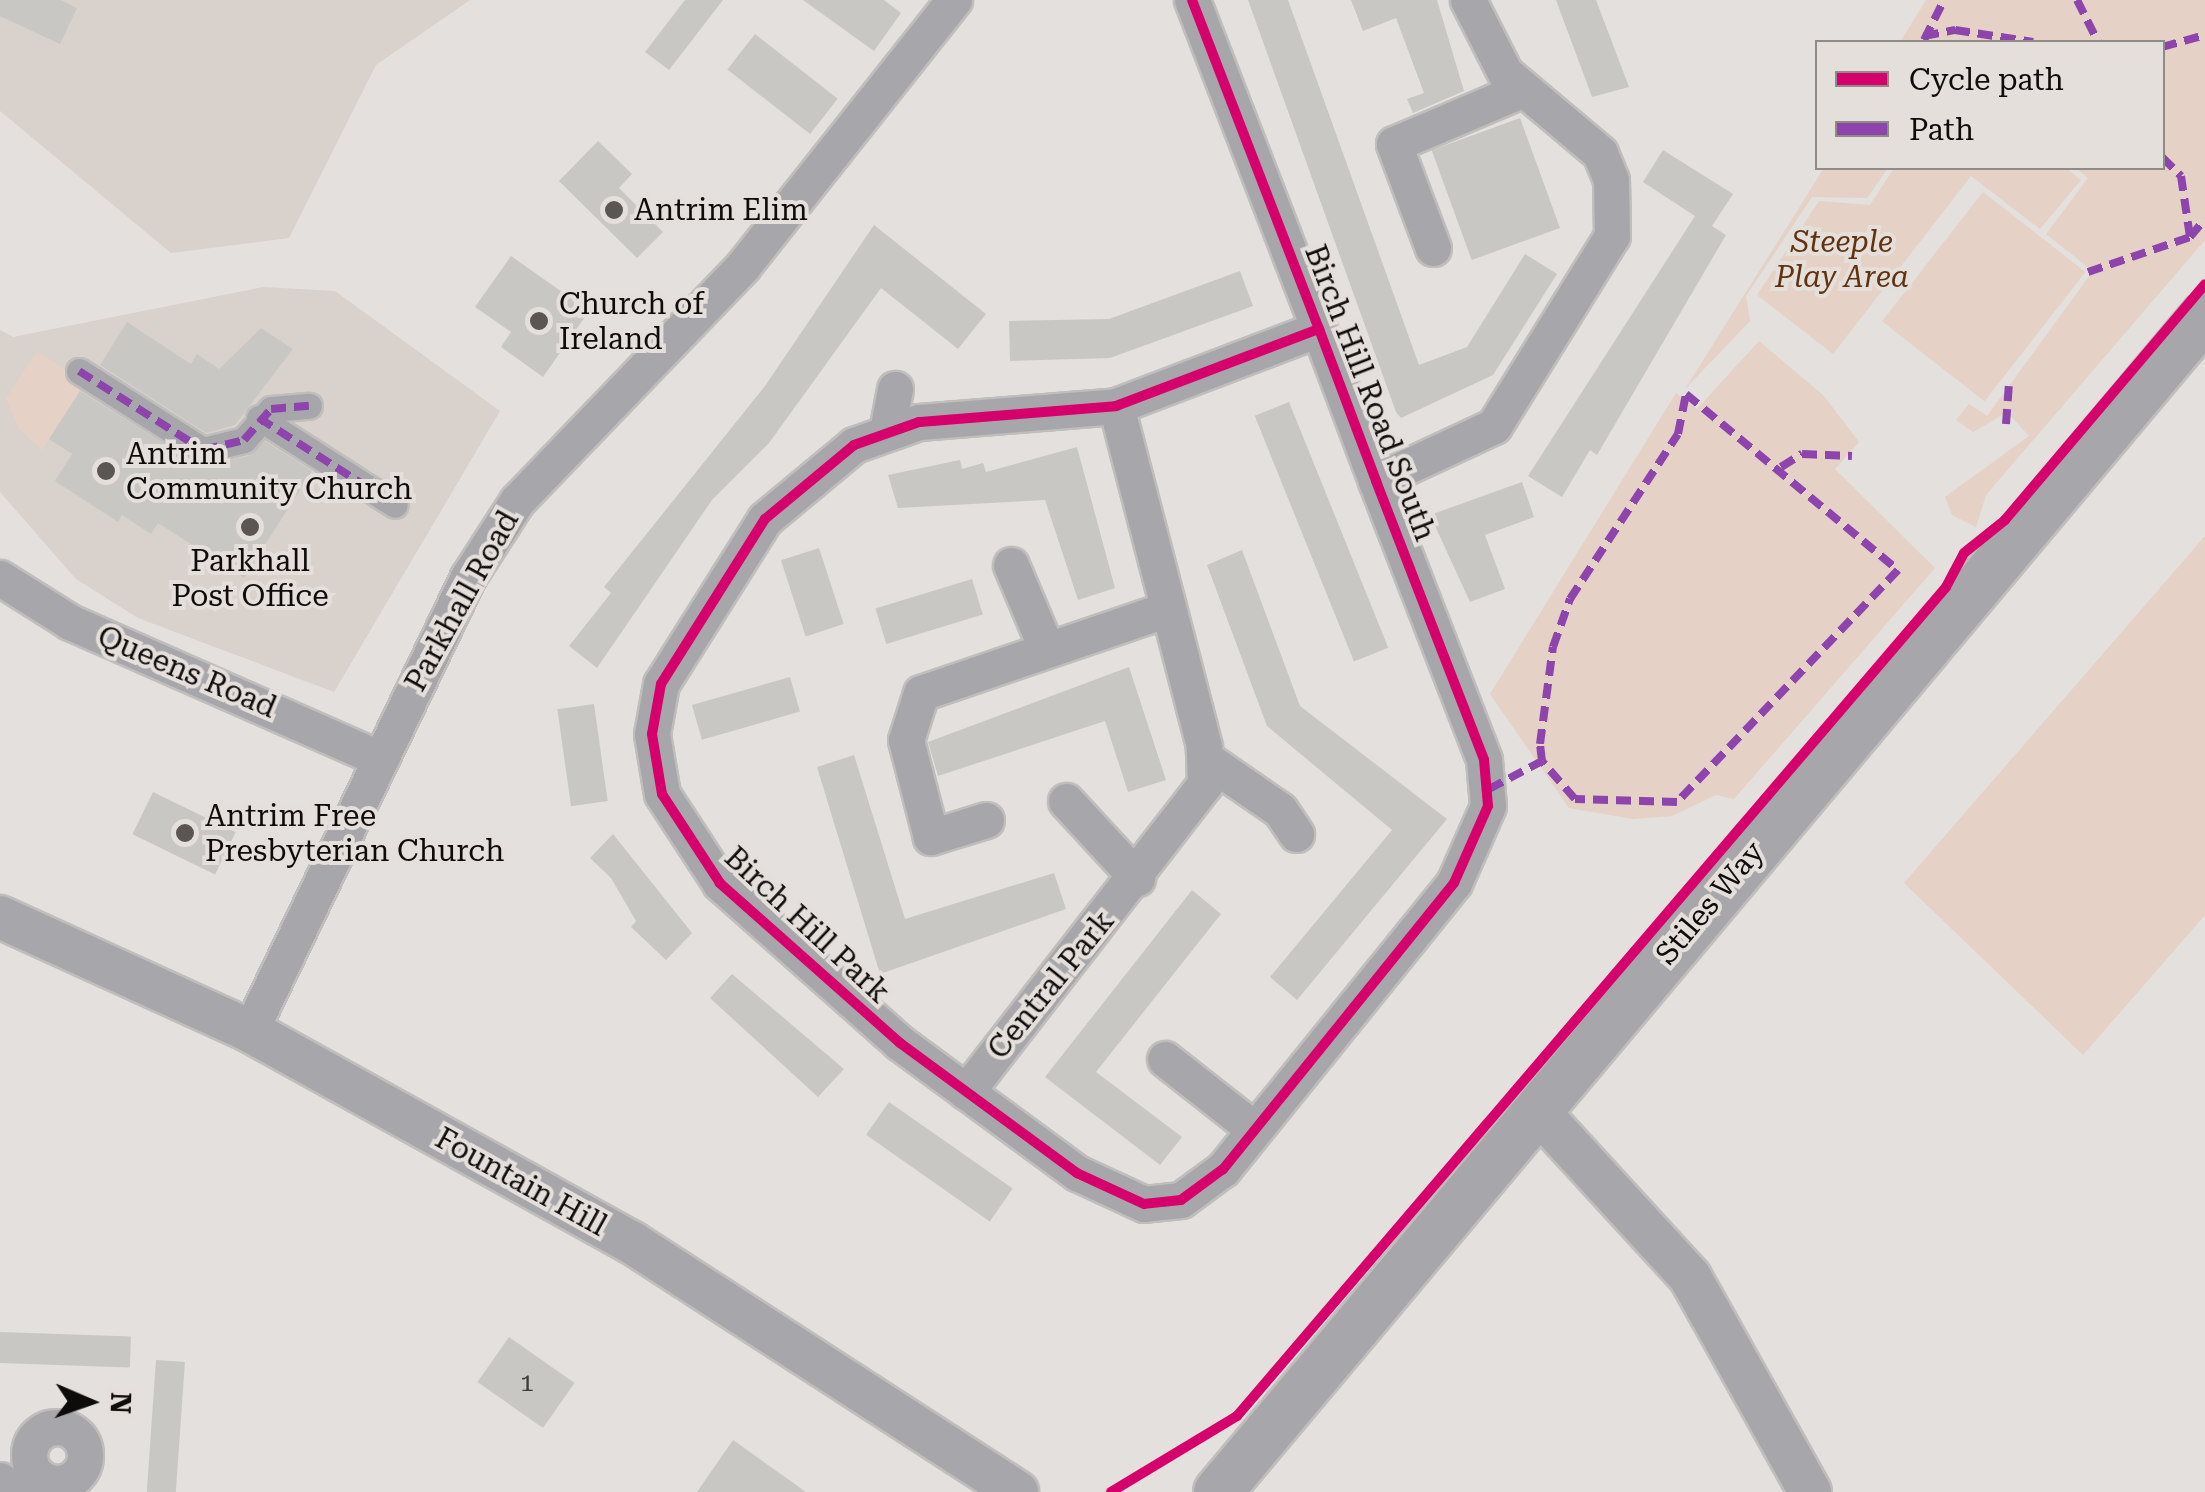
<!DOCTYPE html>
<html>
<head>
<meta charset="utf-8">
<style>
  body { margin:0 }
  #map { position:relative; width:2205px; height:1492px; overflow:hidden; background:#e3e0dd; font-family:"Roboto Serif",serif }
  div>[style] { position:absolute }
  [style*='--x'] { left:calc(var(--x)*1px); top:calc(var(--y)*1px); width:calc(var(--w)*1px); rotate:calc(var(--a)*1deg) }
  .built>* { inset:0; background:#d9d1cb }
  .green>* { inset:0; background:#e5d1c5; transform-origin:0 0 }
  .building>* { inset:0; background:#c9c7c4; transform-origin:0 0 }
  .roads { filter:drop-shadow(2px 0 #c0bebc) drop-shadow(-2px 0 #c0bebc) drop-shadow(0 2px #c0bebc) drop-shadow(0 -2px #c0bebc) }
  .pedestrian>* { height:25px; margin:-12.5px; padding:0 12.5px; transform-origin:12.5px; border-radius:12.5px; background:#a7a7ab }
  .minor>* { height:35px; margin:-17.5px; padding:0 17.5px; transform-origin:17.5px; border-radius:17.5px; background:#a7a7ab }
  .minor>.ring { margin:-17.5px; padding:0; box-sizing:content-box; background:none; border:35px solid #a7a7ab; border-radius:50% }
  .tertiary>* { height:42px; margin:-21px; padding:0 21px; transform-origin:21px; border-radius:21px; background:#a7a7ab }
  .secondary>* { height:48px; margin:-24px; padding:0 24px; transform-origin:24px; border-radius:24px; background:#a7a6aa }
  .quiet>* { height:8px; margin-top:-4px; transform-origin:0; background:repeating-linear-gradient(90deg,#8e44ad 0 15px,transparent 0 23px) }
  .cycleway>* { height:10px; margin:-5px; padding:0 5px; transform-origin:5px; border-radius:5px; background:#d6006c }
  .dots>* { width:28px; height:28px; translate:-50% -50%; box-sizing:border-box; border:5px solid #e5dfdb; border-radius:50% }
  span { translate:-50% -50%; white-space:nowrap; text-align:center; line-height:1.15; -webkit-text-stroke:8px #e5dfdb; paint-order:stroke }
  .number-label { font-size:25px; color:#3e3c3a }
  .number-label span { -webkit-text-stroke-width:0 }
  .poi-label { font-size:30px; color:#0e0c0b }
  .left { translate:0 -50%; text-align:left }
  .park-label { font-size:30px; color:#61320f; font-style:italic }
  .street-label { font-size:30px; color:#0e0c0b }
  .legend { position:absolute; left:1815px; top:40px; width:350px; height:130px; box-sizing:border-box; background:#e5dfdb; border:2px solid #8f8b88; margin:0; padding:12px 18px; list-style:none; font-size:30px; color:#0e0c0b }
  .legend li { display:flex; align-items:center; gap:20px; height:50px }
  .legend b { width:50px; border:2px solid #8f8b88 }
  .north { position:absolute; left:40px; top:1352px; width:100px; height:100px; -webkit-text-stroke:8px #e5dfdb; paint-order:stroke; rotate:92deg; font-size:28px; font-weight:700; line-height:40px; text-align:center; color:#0e0c0b }
  .north::after { content:''; display:block; margin:auto; width:35px; height:45px; background:#0e0c0b; clip-path:polygon(50% 0,100% 100%,50% 72%,0 100%) }
</style>
</head>
<body>
<div id="map">
  <div class="built">
    <div style="clip-path:polygon(0 0,470px 0,376px 65px,289px 238px,171px 253px,0 111px)"></div>
    <div style="clip-path:polygon(263px 287px,335px 291px,500px 411px,334px 692px,138px 618px,76px 579px,0 492px,0 330px,13px 337px)"></div>
  </div>
  <div class="green">
    <div style="clip-path:polygon(1926px 0,2205px 0,2205px 240px,1986px 495px,1976px 527px,1952px 515px,1945px 497px,2029px 436px,2007px 412px,1973px 432px,1956px 420px,1969px 404px,1987px 416px,2093px 271px,2046px 234px,2088px 178px,2076px 168px,2162px 168px,2162px 42px,1900px 42px)"></div>
    <div style="clip-path:polygon(1824px 168px,1888px 168px,1867px 198px,1812px 197px,1746px 296px,1750px 321px,1685px 389px)"></div>
    <div style="clip-path:polygon(1894px 168px,2066px 168px,2081px 180px,2040px 229px,1971px 176px,1833px 354px,1757px 295px,1819px 201px,1870px 205px)"></div>
    <div style="left:1983px;top:192px;width:130px;height:164px;rotate:38deg"></div>
    <div style="clip-path:polygon(1759px 341px,1824px 396px,1859px 442px,1835px 469px,1935px 568px,1734px 799px,1716px 795px,1672px 816px,1633px 819px,1569px 808px,1490px 694px,1676px 393px,1697px 409px)"></div>
    <div style="clip-path:polygon(37px 351px,85px 383px,42px 450px,19px 429px,6px 398px)"></div>
    <div style="clip-path:polygon(2205px 536px,2205px 915px,2083px 1055px,1904px 883px)"></div>
  </div>
  <div class="building">
    <div style="clip-path:polygon(0 0,61px 0,77px 8px,60px 44px,0 16px)"></div>
    <div style="clip-path:polygon(685px 0,723px 0,669px 70px,645px 52px)"></div>
    <div style="clip-path:polygon(803px 0,884px 0,901px 13px,874px 51px)"></div>
    <div style="clip-path:polygon(1248px 0,1288px 0,1419px 365px,1467px 347px,1525px 254px,1557px 274px,1493px 375px,1401px 418px,1396px 412px)"></div>
    <div style="clip-path:polygon(1351px 0,1437px 0,1464px 91px,1413px 113px,1407px 99px,1424px 93px,1396px 18px,1363px 31px)"></div>
    <div style="clip-path:polygon(1556px 0,1596px 0,1629px 87px,1592px 97px)"></div>
    <div style="left:755px;top:34px;width:105px;height:45px;rotate:38deg"></div>
    <div style="left:1520px;top:118px;width:117px;height:94px;rotate:70deg"></div>
    <div style="clip-path:polygon(598px 141px,632px 174px,619px 188px,663px 232px,637px 258px,559px 181px)"></div>
    <div style="clip-path:polygon(1663px 150px,1733px 194px,1712px 226px,1726px 235px,1597px 455px,1590px 450px,1562px 497px,1528px 476px,1695px 216px,1643px 182px)"></div>
    <div style="clip-path:polygon(874px 225px,986px 314px,958px 349px,881px 288px,769px 443px,712px 500px,597px 668px,569px 646px,611px 593px,604px 587px,765px 386px)"></div>
    <div style="clip-path:polygon(511px 256px,589px 311px,543px 377px,501px 347px,511px 332px,475px 307px)"></div>
    <div style="clip-path:polygon(1240px 271px,1253px 306px,1110px 358px,1010px 361px,1009px 321px,1109px 319px)"></div>
    <div style="clip-path:polygon(127px 322px,191px 364px,197px 354px,219px 369px,261px 328px,293px 349px,235px 425px,206px 433px,100px 365px)"></div>
    <div style="clip-path:polygon(80px 391px,200px 466px,248px 456px,265px 441px,312px 471px,244px 578px,158px 523px,151px 534px,122px 515px,118px 522px,55px 481px,72px 454px,49px 439px)"></div>
    <div style="left:1289px;top:402px;width:265px;height:37px;rotate:68deg"></div>
    <div style="clip-path:polygon(1077px 447px,1115px 588px,1078px 600px,1045px 500px,898px 508px,888px 475px,960px 460px,962px 469px,983px 463px,986px 472px)"></div>
    <div style="clip-path:polygon(1522px 482px,1534px 517px,1485px 535px,1505px 589px,1470px 602px,1430px 515px)"></div>
    <div style="left:819px;top:548px;width:80px;height:40px;rotate:72deg"></div>
    <div style="clip-path:polygon(1242px 550px,1300px 706px,1447px 819px,1297px 1000px,1270px 977px,1392px 830px,1267px 726px,1207px 565px)"></div>
    <div style="left:972px;top:579px;width:37px;height:101px;rotate:73deg"></div>
    <div style="clip-path:polygon(1129px 667px,1166px 780px,1128px 792px,1105px 721px,938px 776px,928px 742px)"></div>
    <div style="left:790px;top:677px;width:36px;height:102px;rotate:74deg"></div>
    <div style="left:594px;top:704px;width:98px;height:37px;rotate:82deg"></div>
    <div style="clip-path:polygon(854px 755px,905px 919px,1054px 873px,1066px 909px,880px 974px,817px 767px)"></div>
    <div style="left:153px;top:792px;width:92px;height:47px;rotate:26deg"></div>
    <div style="clip-path:polygon(613px 834px,692px 933px,666px 960px,631px 927px,636px 921px,611px 878px,590px 858px)"></div>
    <div style="clip-path:polygon(1192px 890px,1221px 914px,1096px 1072px,1182px 1137px,1160px 1165px,1045px 1077px)"></div>
    <div style="clip-path:polygon(732px 974px,844px 1069px,818px 1097px,710px 998px)"></div>
    <div style="left:889px;top:1102px;width:151px;height:40px;rotate:35deg"></div>
    <div style="left:0;top:1332px;width:131px;height:31px;rotate:2deg"></div>
    <div style="left:509px;top:1337px;width:80px;height:55px;rotate:35deg"></div>
    <div style="left:156px;top:1360px;width:29px;height:132px;rotate:4deg"></div>
    <div style="clip-path:polygon(733px 1440px,806px 1492px,697px 1492px)"></div>
  </div>
  <div class="roads">
    <div class="pedestrian">
      <div style="--x:79;--y:371;--w:147;--a:32.5"></div>
      <div style="--x:203;--y:450;--w:42;--a:-13.7"></div>
      <div style="--x:244;--y:440;--w:41;--a:-48.9"></div>
      <div style="--x:271;--y:409;--w:38;--a:-5"></div>
      <div style="--x:259;--y:418;--w:161;--a:32.6"></div>
    </div>
    <div class="minor">
      <div style="--x:1192;--y:0;--w:353;--a:68.9"></div>
      <div style="--x:1319;--y:329;--w:162;--a:69.4"></div>
      <div style="--x:1376;--y:481;--w:299;--a:68.8"></div>
      <div style="--x:1484;--y:760;--w:46;--a:85"></div>
      <div style="--x:1488;--y:806;--w:84;--a:113.8"></div>
      <div style="--x:1454;--y:883;--w:368;--a:128.9"></div>
      <div style="--x:1223;--y:1169;--w:52;--a:143.6"></div>
      <div style="--x:1181;--y:1200;--w:37;--a:174"></div>
      <div style="--x:1144;--y:1204;--w:74;--a:-155.2"></div>
      <div style="--x:1077;--y:1173;--w:220;--a:-143.7"></div>
      <div style="--x:900;--y:1043;--w:241;--a:-138.4"></div>
      <div style="--x:720;--y:883;--w:106;--a:-123.1"></div>
      <div style="--x:662;--y:794;--w:61;--a:-99.5"></div>
      <div style="--x:652;--y:734;--w:51;--a:-79.8"></div>
      <div style="--x:661;--y:684;--w:195;--a:-57.8"></div>
      <div style="--x:765;--y:519;--w:116;--a:-39.7"></div>
      <div style="--x:854;--y:445;--w:69;--a:-19.5"></div>
      <div style="--x:919;--y:422;--w:198;--a:-4.6"></div>
      <div style="--x:1116;--y:406;--w:217;--a:-20.8"></div>
      <div style="--x:1433;--y:248;--w:111;--a:-110.6"></div>
      <div style="--x:1394;--y:144;--w:138;--a:-23"></div>
      <div style="--x:887;--y:431;--w:43;--a:-79.2"></div>
      <div style="--x:1376;--y:481;--w:130;--a:-25"></div>
      <div style="--x:1494;--y:426;--w:224;--a:-58.2"></div>
      <div style="--x:1612;--y:236;--w:56;--a:-91"></div>
      <div style="--x:1611;--y:180;--w:29;--a:-112"></div>
      <div style="--x:1600;--y:153;--w:124;--a:-139.9"></div>
      <div style="--x:1505;--y:73;--w:82;--a:-116.9"></div>
      <div style="--x:1011;--y:565;--w:90;--a:67.1"></div>
      <div style="--x:0;--y:578;--w:83;--a:32.2"></div>
      <div style="--x:70;--y:622;--w:337;--a:23.8"></div>
      <div style="--x:1206;--y:759;--w:90;--a:34.6"></div>
      <div style="--x:1280;--y:810;--w:29;--a:56"></div>
      <div style="--x:1066;--y:801;--w:105;--a:47.3"></div>
      <div style="--x:986;--y:820;--w:58;--a:162.8"></div>
      <div style="--x:931;--y:837;--w:100;--a:-104.5"></div>
      <div style="--x:906;--y:740;--w:49;--a:-72.3"></div>
      <div style="--x:921;--y:693;--w:261;--a:-18.8"></div>
      <div style="--x:250;--y:1031;--w:504;--a:-64.35"></div>
      <div style="--x:468;--y:577;--w:90;--a:-57.2"></div>
      <div style="--x:517;--y:501;--w:326;--a:-46.1"></div>
      <div style="--x:743;--y:266;--w:340;--a:-51.6"></div>
      <div style="--x:1165;--y:1059;--w:113;--a:38.2"></div>
      <div style="--x:966;--y:1092;--w:390;--a:-52.2"></div>
      <div style="--x:1205;--y:784;--w:38;--a:-92"></div>
      <div style="--x:1204;--y:746;--w:351;--a:-104.5"></div>
      <div class="ring" style="left:29px;top:1427px;width:21px;height:21px"></div>
      <div style="--x:0;--y:1480;--w:20;--a:37"></div>
    </div>
    <div class="tertiary">
      <div style="--x:0;--y:917;--w:275;--a:24.5"></div>
      <div style="--x:250;--y:1031;--w:436;--a:29"></div>
      <div style="--x:631;--y:1242;--w:460;--a:32.9"></div>
      <div style="--x:1537;--y:1110;--w:226;--a:47.5"></div>
      <div style="--x:1690;--y:1277;--w:246;--a:60.8"></div>
    </div>
    <div class="secondary">
      <div style="--x:1218;--y:1492;--w:1535;--a:-49.99"></div>
    </div>
  </div>
  <div class="quiet">
    <div style="--x:2077;--y:0;--w:47;--a:63.4"></div>
    <div style="--x:1924;--y:36;--w:32;--a:-11"></div>
    <div style="--x:1955;--y:30;--w:79;--a:8.7"></div>
    <div style="--x:1924;--y:40;--w:45;--a:-63.4"></div>
    <div style="--x:2162;--y:47;--w:45;--a:-15.6"></div>
    <div style="--x:2162;--y:157;--w:27;--a:45"></div>
    <div style="--x:2181;--y:176;--w:62;--a:81.6"></div>
    <div style="--x:2088;--y:272;--w:108;--a:-18.9"></div>
    <div style="--x:2190;--y:237;--w:23;--a:-50"></div>
    <div style="--x:79;--y:371;--w:147;--a:32.5"></div>
    <div style="--x:203;--y:450;--w:42;--a:-13.7"></div>
    <div style="--x:244;--y:440;--w:41;--a:-48.9"></div>
    <div style="--x:271;--y:409;--w:38;--a:-5"></div>
    <div style="--x:1686;--y:394;--w:276;--a:39.7"></div>
    <div style="--x:1898;--y:570;--w:320;--a:133.6"></div>
    <div style="--x:1677;--y:802;--w:102;--a:-178.3"></div>
    <div style="--x:1575;--y:799;--w:50;--a:-131"></div>
    <div style="--x:1542;--y:761;--w:17;--a:-97"></div>
    <div style="--x:1540;--y:744;--w:98;--a:-82.4"></div>
    <div style="--x:1553;--y:647;--w:51;--a:-70.5"></div>
    <div style="--x:1570;--y:599;--w:197;--a:-56.8"></div>
    <div style="--x:1678;--y:434;--w:41;--a:-78.7"></div>
    <div style="--x:259;--y:418;--w:161;--a:32.6"></div>
    <div style="--x:2006;--y:424;--w:41;--a:-85.8"></div>
    <div style="--x:1781;--y:467;--w:25;--a:-32"></div>
    <div style="--x:1802;--y:454;--w:50;--a:2.3"></div>
    <div style="--x:1489;--y:789;--w:60;--a:-27.8"></div>
  </div>
  <div class="cycleway">
    <div style="--x:1192;--y:0;--w:353;--a:68.9"></div>
    <div style="--x:1319;--y:329;--w:162;--a:69.4"></div>
    <div style="--x:1376;--y:481;--w:299;--a:68.8"></div>
    <div style="--x:1484;--y:760;--w:46;--a:85"></div>
    <div style="--x:1488;--y:806;--w:84;--a:113.8"></div>
    <div style="--x:1454;--y:883;--w:368;--a:128.9"></div>
    <div style="--x:1223;--y:1169;--w:52;--a:143.6"></div>
    <div style="--x:1181;--y:1200;--w:37;--a:174"></div>
    <div style="--x:1144;--y:1204;--w:74;--a:-155.2"></div>
    <div style="--x:1077;--y:1173;--w:220;--a:-143.7"></div>
    <div style="--x:900;--y:1043;--w:241;--a:-138.4"></div>
    <div style="--x:720;--y:883;--w:106;--a:-123.1"></div>
    <div style="--x:662;--y:794;--w:61;--a:-99.5"></div>
    <div style="--x:652;--y:734;--w:51;--a:-79.8"></div>
    <div style="--x:661;--y:684;--w:195;--a:-57.8"></div>
    <div style="--x:765;--y:519;--w:116;--a:-39.7"></div>
    <div style="--x:854;--y:445;--w:69;--a:-19.5"></div>
    <div style="--x:919;--y:422;--w:198;--a:-4.6"></div>
    <div style="--x:1116;--y:406;--w:217;--a:-20.8"></div>
    <div style="--x:1111;--y:1492;--w:147;--a:-31.1"></div>
    <div style="--x:1237;--y:1416;--w:1091;--a:-49.46"></div>
    <div style="--x:1946;--y:587;--w:38;--a:-62"></div>
    <div style="--x:1964;--y:553;--w:53;--a:-38.8"></div>
    <div style="--x:2005;--y:520;--w:309;--a:-49.7"></div>
  </div>
  <div class="dots">
    <div style="left:614px;top:210px;background:#595654"></div>
    <div style="left:539px;top:321px;background:#595654"></div>
    <div style="left:106px;top:471px;background:#595654"></div>
    <div style="left:250px;top:527px;background:#595654"></div>
    <div style="left:185px;top:833px;background:#595654"></div>
  </div>
  <div class="number-label">
    <span style="left:527px;top:1383px">1</span>
  </div>
  <div class="poi-label">
    <span class="left" style="left:634px;top:210px">Antrim Elim</span>
    <span class="left" style="left:559px;top:321px">Church of<br>Ireland</span>
    <span class="left" style="left:126px;top:471px">Antrim<br>Community Church</span>
    <span style="left:250px;top:578px">Parkhall<br>Post Office</span>
    <span class="left" style="left:205px;top:833px">Antrim Free<br>Presbyterian Church</span>
  </div>
  <div class="park-label">
    <span style="left:1842px;top:259px">Steeple<br>Play Area</span>
  </div>
  <div class="street-label">
    <span style="left:1370px;top:393px;rotate:69deg">Birch Hill Road South</span>
    <span style="left:462px;top:601px;rotate:-61deg">Parkhall Road</span>
    <span style="left:187px;top:672px;rotate:23deg">Queens Road</span>
    <span style="left:1710px;top:903px;rotate:-50deg">Stiles Way</span>
    <span style="left:807px;top:925px;rotate:43deg">Birch Hill Park</span>
    <span style="left:1051px;top:985px;rotate:-51deg">Central Park</span>
    <span style="left:521px;top:1182px;rotate:29deg">Fountain Hill</span>
  </div>
  <ul class="legend">
  <li><b style="height:12px;background:#d6006c"></b>Cycle path</li>
  <li><b style="height:12px;background:#8e44ad"></b>Path</li>
  </ul>
  <div class="north">N</div>
</div>
</body>
</html>
